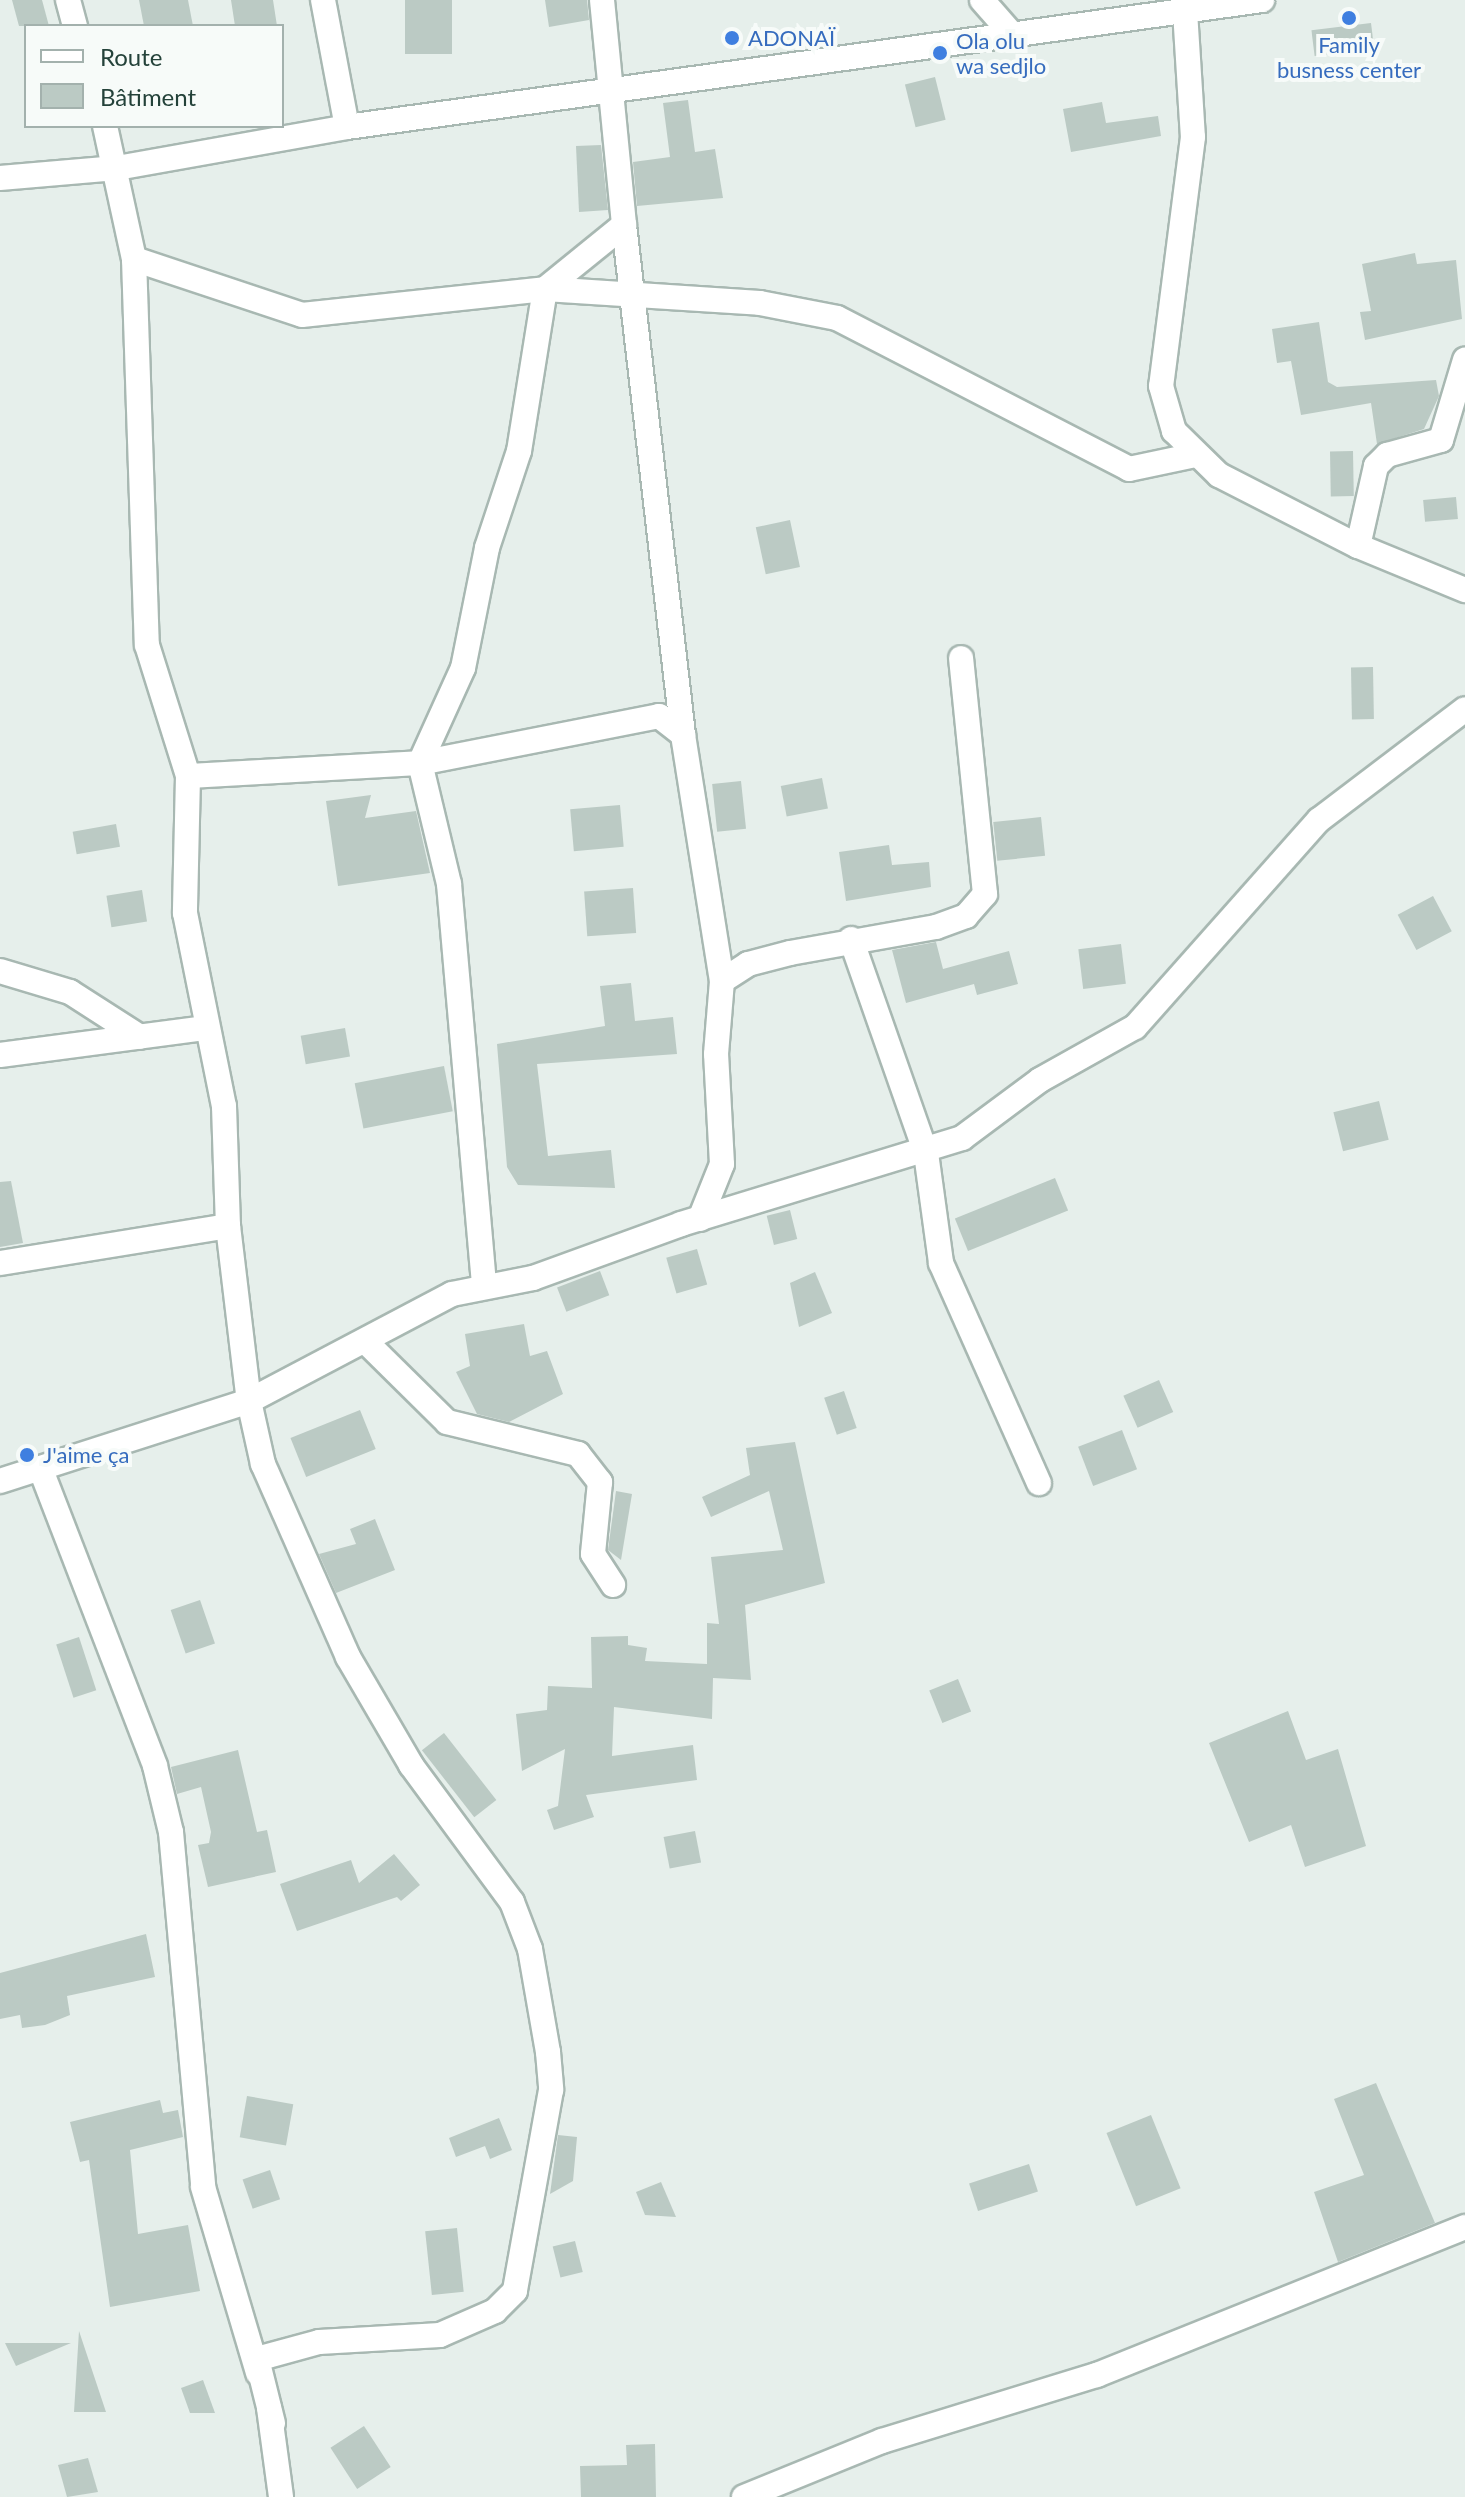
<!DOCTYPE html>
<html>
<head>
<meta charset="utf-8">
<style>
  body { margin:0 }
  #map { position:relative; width:1465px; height:2497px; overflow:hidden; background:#e6efeb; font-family:Lato,sans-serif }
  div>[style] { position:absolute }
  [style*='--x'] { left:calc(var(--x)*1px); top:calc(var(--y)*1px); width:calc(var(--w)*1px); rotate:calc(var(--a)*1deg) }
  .building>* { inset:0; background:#bbcac4; transform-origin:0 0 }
  .roads { filter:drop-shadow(2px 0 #a8b8b2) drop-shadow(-2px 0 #a8b8b2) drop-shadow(0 2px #a8b8b2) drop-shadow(0 -2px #a8b8b2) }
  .street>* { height:24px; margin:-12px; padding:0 12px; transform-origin:12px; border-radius:12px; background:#fff }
  .dots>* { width:22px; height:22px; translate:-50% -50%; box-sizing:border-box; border:4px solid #f7fbf9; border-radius:50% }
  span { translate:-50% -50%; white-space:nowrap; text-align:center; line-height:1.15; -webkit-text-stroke:8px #f7fbf9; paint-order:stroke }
  .shop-label { font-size:22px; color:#366cbe }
  .left { translate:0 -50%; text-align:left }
  .legend { position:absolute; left:24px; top:24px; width:260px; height:104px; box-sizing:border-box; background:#f7fbf9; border:2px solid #a3b1ad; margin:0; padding:10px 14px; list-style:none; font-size:24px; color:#24423a }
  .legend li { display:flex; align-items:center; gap:16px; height:40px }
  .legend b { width:40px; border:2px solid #a3b1ad }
</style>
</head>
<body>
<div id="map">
  <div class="building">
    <div style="clip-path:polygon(12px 0,42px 0,49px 26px,19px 26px)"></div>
    <div style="clip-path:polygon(139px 0,188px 0,193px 26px,144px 26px)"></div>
    <div style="clip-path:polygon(231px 0,273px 0,277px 26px,235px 26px)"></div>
    <div style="left:405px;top:0;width:47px;height:54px"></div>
    <div style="clip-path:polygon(545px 0,587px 0,589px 20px,549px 27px)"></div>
    <div style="left:1371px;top:23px;width:26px;height:60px;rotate:83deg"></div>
    <div style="left:935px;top:77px;width:44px;height:31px;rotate:76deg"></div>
    <div style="clip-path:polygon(688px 100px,695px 152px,715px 149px,723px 198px,637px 206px,633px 162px,670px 157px,663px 103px)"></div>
    <div style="clip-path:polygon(1102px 102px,1106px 123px,1158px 116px,1161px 136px,1071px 152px,1063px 109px)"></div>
    <div style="clip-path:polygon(601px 145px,608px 210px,579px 212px,576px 146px)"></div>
    <div style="clip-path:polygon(1415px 253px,1417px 264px,1456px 260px,1462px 319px,1365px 340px,1360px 312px,1371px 311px,1362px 264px)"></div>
    <div style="clip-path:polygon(1319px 322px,1328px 382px,1337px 387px,1436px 380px,1439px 396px,1424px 429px,1377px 444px,1371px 403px,1301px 415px,1291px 361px,1277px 363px,1272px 329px)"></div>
    <div style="left:1353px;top:451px;width:45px;height:23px;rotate:89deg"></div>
    <div style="left:1456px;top:497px;width:22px;height:33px;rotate:85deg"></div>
    <div style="left:790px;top:520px;width:48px;height:35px;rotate:78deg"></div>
    <div style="left:1373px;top:667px;width:52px;height:22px;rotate:89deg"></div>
    <div style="left:822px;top:778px;width:31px;height:42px;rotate:79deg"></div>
    <div style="left:741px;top:781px;width:48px;height:29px;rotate:84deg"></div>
    <div style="clip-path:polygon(371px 795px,365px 818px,416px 811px,430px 873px,338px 886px,326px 801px)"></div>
    <div style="left:620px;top:805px;width:42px;height:50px;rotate:85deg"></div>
    <div style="left:1041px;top:817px;width:39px;height:48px;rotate:84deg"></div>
    <div style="left:116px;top:824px;width:23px;height:44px;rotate:80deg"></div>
    <div style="clip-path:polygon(889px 845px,892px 865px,929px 862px,931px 887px,846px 901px,839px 852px)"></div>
    <div style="left:633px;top:888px;width:45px;height:49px;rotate:86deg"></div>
    <div style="left:142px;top:890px;width:32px;height:36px;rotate:81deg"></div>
    <div style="left:1433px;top:896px;width:40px;height:40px;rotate:62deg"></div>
    <div style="clip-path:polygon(936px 942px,943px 969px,1009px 951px,1018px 984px,977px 995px,974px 984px,906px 1003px,892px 950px)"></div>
    <div style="left:1121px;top:944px;width:40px;height:43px;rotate:83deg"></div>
    <div style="clip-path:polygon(631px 983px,635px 1021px,673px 1017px,677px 1054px,537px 1064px,548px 1156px,611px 1150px,615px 1188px,518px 1185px,507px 1167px,497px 1044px,605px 1026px,600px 986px)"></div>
    <div style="left:345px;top:1028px;width:29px;height:45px;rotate:80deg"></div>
    <div style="left:444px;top:1066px;width:46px;height:91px;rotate:79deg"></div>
    <div style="left:1379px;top:1101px;width:40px;height:47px;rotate:76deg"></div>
    <div style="left:1055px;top:1178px;width:35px;height:108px;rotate:68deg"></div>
    <div style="clip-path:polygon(11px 1181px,23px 1243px,0 1247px,0 1182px)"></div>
    <div style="left:790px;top:1210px;width:30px;height:24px;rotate:76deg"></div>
    <div style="left:697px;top:1249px;width:37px;height:32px;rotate:74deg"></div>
    <div style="left:600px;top:1271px;width:26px;height:46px;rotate:69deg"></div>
    <div style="clip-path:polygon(815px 1272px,832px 1313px,799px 1327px,790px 1283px)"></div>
    <div style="clip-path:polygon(524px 1324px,530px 1356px,547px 1351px,563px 1394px,509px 1422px,477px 1414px,456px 1372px,470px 1366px,465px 1334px)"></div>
    <div style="left:1159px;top:1380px;width:35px;height:39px;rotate:66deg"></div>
    <div style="left:844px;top:1391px;width:39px;height:21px;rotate:71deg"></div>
    <div style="left:360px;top:1410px;width:42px;height:75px;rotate:68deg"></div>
    <div style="left:1122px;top:1430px;width:42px;height:47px;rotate:69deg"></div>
    <div style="clip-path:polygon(795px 1442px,825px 1583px,745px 1605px,751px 1680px,713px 1678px,712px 1719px,614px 1707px,612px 1756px,693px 1745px,697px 1780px,586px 1795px,594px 1817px,554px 1830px,547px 1810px,558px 1806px,565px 1749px,522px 1771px,516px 1714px,547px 1710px,548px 1686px,592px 1688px,591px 1637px,628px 1636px,628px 1645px,647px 1648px,645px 1661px,707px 1664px,707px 1623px,719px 1624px,711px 1557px,783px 1550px,769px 1491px,711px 1517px,702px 1497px,750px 1475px,746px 1448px)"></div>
    <div style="clip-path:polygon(616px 1491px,632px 1494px,621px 1560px,608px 1550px)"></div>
    <div style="clip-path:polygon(375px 1519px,395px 1570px,336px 1593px,319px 1554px,356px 1544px,350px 1529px)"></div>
    <div style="left:200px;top:1600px;width:46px;height:31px;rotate:71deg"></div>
    <div style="left:79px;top:1637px;width:56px;height:24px;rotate:72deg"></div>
    <div style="left:958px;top:1679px;width:35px;height:31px;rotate:68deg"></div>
    <div style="clip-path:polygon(1288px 1711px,1306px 1760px,1338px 1749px,1366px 1846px,1305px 1867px,1291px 1825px,1249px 1842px,1209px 1743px)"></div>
    <div style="left:444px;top:1733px;width:85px;height:28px;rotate:52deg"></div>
    <div style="clip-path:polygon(238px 1750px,257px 1832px,267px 1830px,276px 1872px,208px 1887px,198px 1845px,209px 1843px,211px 1832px,201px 1787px,177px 1794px,171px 1767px)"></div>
    <div style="left:695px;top:1831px;width:32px;height:32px;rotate:79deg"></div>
    <div style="clip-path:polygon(394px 1854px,420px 1885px,401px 1901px,397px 1897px,297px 1931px,280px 1884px,351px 1860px,359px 1883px)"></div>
    <div style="clip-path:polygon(146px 1934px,155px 1977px,67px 1996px,70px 2015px,45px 2025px,22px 2028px,20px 2015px,0 2019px,0 1973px)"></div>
    <div style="clip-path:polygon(1376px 2083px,1435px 2223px,1338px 2262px,1314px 2192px,1364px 2175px,1334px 2099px)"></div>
    <div style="left:247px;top:2096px;width:47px;height:42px;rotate:10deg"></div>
    <div style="clip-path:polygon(160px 2100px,163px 2113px,178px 2110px,183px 2137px,130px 2150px,138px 2234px,188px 2225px,200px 2291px,110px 2307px,89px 2160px,80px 2162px,70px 2122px)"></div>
    <div style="left:1151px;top:2115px;width:79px;height:48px;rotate:68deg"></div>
    <div style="clip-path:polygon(499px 2118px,512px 2150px,490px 2159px,485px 2146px,456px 2157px,449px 2138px)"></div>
    <div style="clip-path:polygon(558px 2135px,577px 2137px,573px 2181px,550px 2194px)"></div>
    <div style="left:1029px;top:2164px;width:29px;height:63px;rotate:72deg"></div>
    <div style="left:270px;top:2170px;width:31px;height:29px;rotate:71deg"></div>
    <div style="clip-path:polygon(661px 2182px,676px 2217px,645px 2215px,636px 2192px)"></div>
    <div style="left:457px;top:2228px;width:64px;height:32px;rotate:84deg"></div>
    <div style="left:575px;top:2241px;width:32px;height:23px;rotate:76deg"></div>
    <div style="clip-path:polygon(79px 2331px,106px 2412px,74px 2412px)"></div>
    <div style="clip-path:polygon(5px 2343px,71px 2343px,16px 2366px)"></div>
    <div style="clip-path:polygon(203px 2380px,215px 2413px,190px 2413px,181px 2388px)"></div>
    <div style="left:364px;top:2426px;width:49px;height:40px;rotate:57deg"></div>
    <div style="clip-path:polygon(655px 2444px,656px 2497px,581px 2497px,580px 2466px,627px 2465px,626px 2445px)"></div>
    <div style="clip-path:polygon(88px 2458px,98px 2492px,67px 2497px,58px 2465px)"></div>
  </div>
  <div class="roads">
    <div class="street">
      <div style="--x:68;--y:0;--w:27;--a:75"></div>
      <div style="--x:323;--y:0;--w:129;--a:79.3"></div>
      <div style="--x:602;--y:0;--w:226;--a:84.4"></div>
      <div style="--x:624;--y:225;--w:102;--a:141"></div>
      <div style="--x:545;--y:289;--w:164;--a:99.1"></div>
      <div style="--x:519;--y:451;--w:102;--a:108.3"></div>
      <div style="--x:487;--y:548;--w:122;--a:101.3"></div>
      <div style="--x:463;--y:668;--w:104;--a:114.4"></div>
      <div style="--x:420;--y:763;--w:244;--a:-11.1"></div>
      <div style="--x:659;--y:716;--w:31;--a:38"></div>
      <div style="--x:982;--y:0;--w:44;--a:48.7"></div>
      <div style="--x:1185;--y:11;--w:126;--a:86.4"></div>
      <div style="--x:1193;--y:137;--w:251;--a:97.3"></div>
      <div style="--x:1161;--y:386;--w:47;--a:73.9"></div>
      <div style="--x:1174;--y:431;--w:63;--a:44.4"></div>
      <div style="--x:1219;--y:475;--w:156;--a:27.1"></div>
      <div style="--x:1358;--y:546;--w:116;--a:22.4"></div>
      <div style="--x:105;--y:126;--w:136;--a:77.7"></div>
      <div style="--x:134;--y:259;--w:386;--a:88.1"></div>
      <div style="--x:147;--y:645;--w:137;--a:72.6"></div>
      <div style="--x:188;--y:776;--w:137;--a:91.3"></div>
      <div style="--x:185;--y:913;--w:197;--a:78.6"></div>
      <div style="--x:224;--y:1106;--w:120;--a:88.1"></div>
      <div style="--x:228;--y:1226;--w:176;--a:83.2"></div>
      <div style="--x:249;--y:1401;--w:65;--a:77.5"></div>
      <div style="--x:263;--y:1464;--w:211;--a:66.2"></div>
      <div style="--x:348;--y:1657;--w:125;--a:59.7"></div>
      <div style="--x:411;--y:1765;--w:170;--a:53.6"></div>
      <div style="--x:512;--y:1902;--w:50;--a:69"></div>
      <div style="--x:530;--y:1949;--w:105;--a:80.1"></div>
      <div style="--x:548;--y:2052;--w:38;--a:85"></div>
      <div style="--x:551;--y:2090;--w:204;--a:100.2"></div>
      <div style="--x:515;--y:2291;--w:28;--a:135"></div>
      <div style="--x:495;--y:2311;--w:60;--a:156.4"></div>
      <div style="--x:440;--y:2335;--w:121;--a:176.7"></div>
      <div style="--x:319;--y:2342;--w:64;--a:164.7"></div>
      <div style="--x:257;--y:2359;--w:66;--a:76"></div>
      <div style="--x:0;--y:178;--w:117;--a:-4.9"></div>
      <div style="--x:117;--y:168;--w:234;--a:-10.1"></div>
      <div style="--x:347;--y:127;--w:924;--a:-7.9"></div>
      <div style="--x:624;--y:225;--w:513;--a:83.4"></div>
      <div style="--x:683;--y:735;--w:249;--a:81"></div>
      <div style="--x:134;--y:259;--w:177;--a:18.4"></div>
      <div style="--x:302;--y:315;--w:244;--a:-6.1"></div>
      <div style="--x:545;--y:289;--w:215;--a:3.7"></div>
      <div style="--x:760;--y:303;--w:78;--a:11"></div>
      <div style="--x:837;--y:318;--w:329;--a:27.3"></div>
      <div style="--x:1129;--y:469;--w:63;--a:-11.8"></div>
      <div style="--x:1358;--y:546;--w:82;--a:-77.3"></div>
      <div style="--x:1376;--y:466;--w:16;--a:-45"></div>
      <div style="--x:1387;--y:455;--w:56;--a:-15.5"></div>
      <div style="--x:1441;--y:440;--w:84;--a:-73.3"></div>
      <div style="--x:188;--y:776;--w:232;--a:-3.2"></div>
      <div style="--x:420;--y:763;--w:124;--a:76.5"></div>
      <div style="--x:449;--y:884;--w:402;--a:85"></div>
      <div style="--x:851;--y:939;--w:227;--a:70.7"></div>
      <div style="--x:926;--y:1153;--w:111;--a:82.2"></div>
      <div style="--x:941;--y:1263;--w:241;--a:66"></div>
      <div style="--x:0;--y:971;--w:73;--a:16.7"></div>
      <div style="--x:70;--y:992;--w:83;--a:32.7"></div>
      <div style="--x:0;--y:1055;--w:206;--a:-7.5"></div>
      <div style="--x:700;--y:1219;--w:59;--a:-68.2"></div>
      <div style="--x:722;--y:1164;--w:110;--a:-93.1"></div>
      <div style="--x:716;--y:1054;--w:73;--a:-85.3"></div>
      <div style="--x:722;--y:981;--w:31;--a:-33"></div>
      <div style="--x:748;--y:964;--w:43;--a:-14.7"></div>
      <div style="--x:790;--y:953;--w:148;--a:-10.1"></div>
      <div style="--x:936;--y:927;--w:32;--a:-20"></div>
      <div style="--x:966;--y:916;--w:29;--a:-49"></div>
      <div style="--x:985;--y:894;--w:237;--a:-95.8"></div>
      <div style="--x:0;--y:1263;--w:231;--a:-9.2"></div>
      <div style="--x:365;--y:1341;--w:115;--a:44.6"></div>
      <div style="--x:447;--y:1422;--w:135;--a:13.7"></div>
      <div style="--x:578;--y:1454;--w:36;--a:52"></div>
      <div style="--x:600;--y:1482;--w:72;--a:95.6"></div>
      <div style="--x:593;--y:1554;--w:37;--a:57"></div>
      <div style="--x:41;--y:1470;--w:317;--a:68.9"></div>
      <div style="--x:155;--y:1766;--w:68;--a:76.4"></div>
      <div style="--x:171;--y:1832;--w:356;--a:84.8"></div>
      <div style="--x:203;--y:2187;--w:194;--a:73.5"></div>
      <div style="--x:0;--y:1481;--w:262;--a:-17.8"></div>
      <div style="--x:249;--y:1401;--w:229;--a:-27.8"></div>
      <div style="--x:452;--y:1294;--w:83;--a:-11.2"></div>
      <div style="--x:533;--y:1278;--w:158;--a:-20"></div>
      <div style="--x:681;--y:1224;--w:294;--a:-17"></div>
      <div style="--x:962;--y:1138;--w:97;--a:-36.6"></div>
      <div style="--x:1040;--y:1080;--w:109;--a:-29.2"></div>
      <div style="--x:1135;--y:1027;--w:277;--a:-48.4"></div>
      <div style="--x:1319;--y:820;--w:183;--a:-37.2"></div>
      <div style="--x:269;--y:2408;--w:90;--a:82.3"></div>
      <div style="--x:744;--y:2497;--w:149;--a:-22.1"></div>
      <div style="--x:882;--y:2441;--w:225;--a:-17.1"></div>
      <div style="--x:1097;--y:2375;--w:397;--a:-21.9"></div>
    </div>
  </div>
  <div class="dots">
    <div style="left:1349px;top:18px;background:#3f7fe0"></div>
    <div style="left:732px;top:38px;background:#3f7fe0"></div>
    <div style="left:940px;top:53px;background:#3f7fe0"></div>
    <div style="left:27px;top:1455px;background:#3f7fe0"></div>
  </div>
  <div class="shop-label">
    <span class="left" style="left:748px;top:38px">ADONAÏ</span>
    <span class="left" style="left:956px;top:53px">Ola olu<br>wa sedjlo</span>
    <span style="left:1349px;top:57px">Family<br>busness center</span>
    <span class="left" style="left:43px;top:1455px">J'aime ça</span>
  </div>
  <ul class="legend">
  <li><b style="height:10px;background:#fff"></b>Route</li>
  <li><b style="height:22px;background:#bbcac4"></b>Bâtiment</li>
  </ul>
</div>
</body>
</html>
